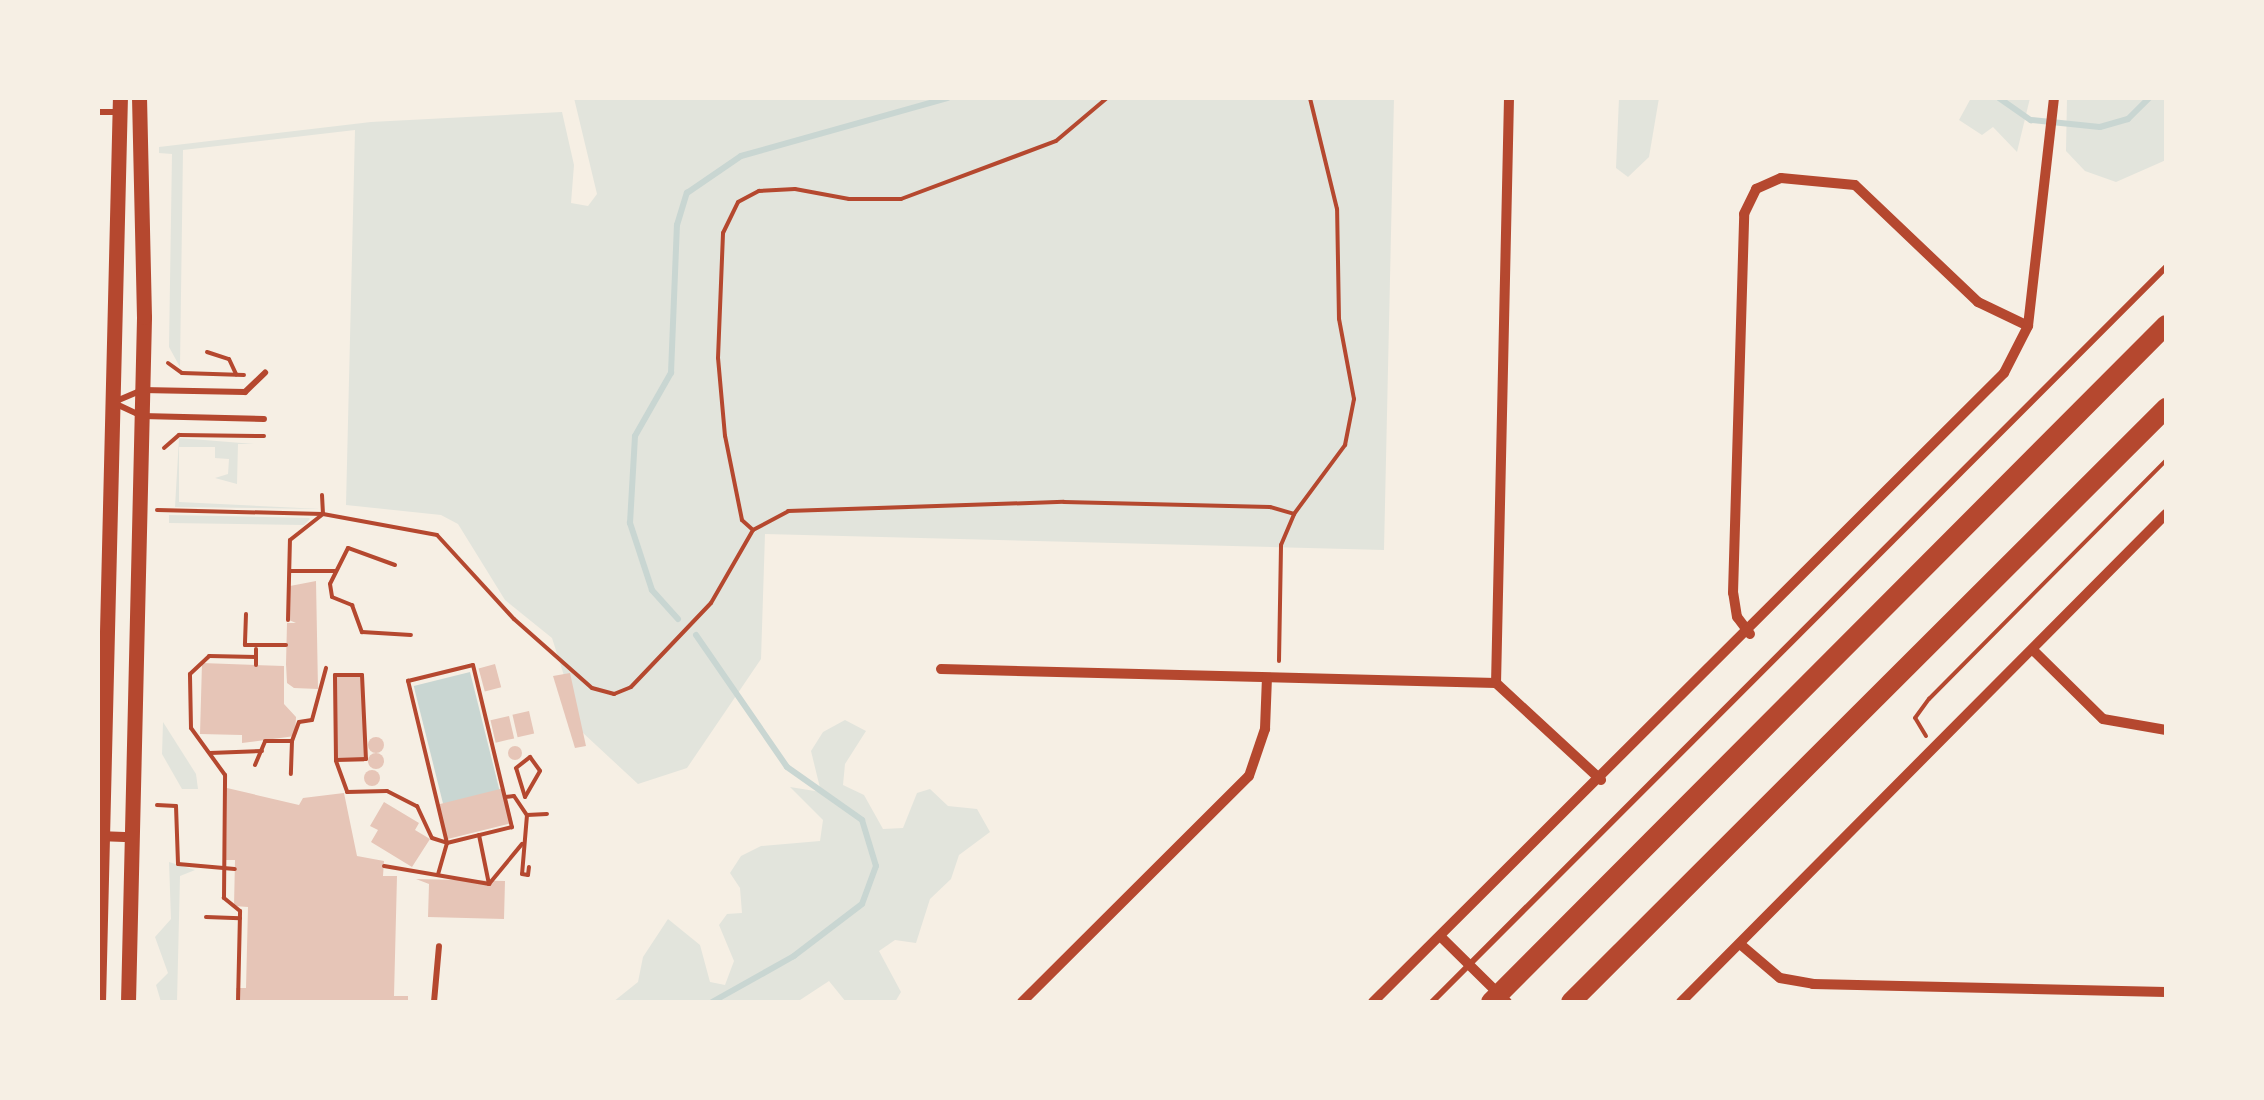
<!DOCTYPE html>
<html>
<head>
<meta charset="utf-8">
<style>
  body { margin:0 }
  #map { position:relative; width:2264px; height:1100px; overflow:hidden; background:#f6efe4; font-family:Jost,sans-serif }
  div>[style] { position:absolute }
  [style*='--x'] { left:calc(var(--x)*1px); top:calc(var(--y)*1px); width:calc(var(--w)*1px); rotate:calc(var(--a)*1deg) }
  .green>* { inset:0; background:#e2e4dc }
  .water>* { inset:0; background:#c9d6d2; transform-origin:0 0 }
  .stream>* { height:6px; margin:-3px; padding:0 3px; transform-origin:3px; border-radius:3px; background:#c9d6d2 }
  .building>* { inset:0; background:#e6c5b7; transform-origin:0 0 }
  .round { border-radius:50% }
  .path>* { height:4px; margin:-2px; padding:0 2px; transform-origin:2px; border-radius:2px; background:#b5482f }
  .service>* { height:6px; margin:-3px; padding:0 3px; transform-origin:3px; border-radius:3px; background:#b5482f }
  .minor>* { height:10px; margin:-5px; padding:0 5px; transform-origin:5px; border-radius:5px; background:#b5482f }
  .secondary>* { height:15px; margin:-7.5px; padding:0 7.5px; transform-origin:7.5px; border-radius:7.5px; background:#b5482f }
  .motorway>* { height:20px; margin:-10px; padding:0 10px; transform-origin:10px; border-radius:10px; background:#b5482f }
  span { translate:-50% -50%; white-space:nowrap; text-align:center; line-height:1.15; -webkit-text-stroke:9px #f6efe4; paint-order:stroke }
  .frame { position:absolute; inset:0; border:100px solid #f6efe4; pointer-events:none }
</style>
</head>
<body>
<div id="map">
  <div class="green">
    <div style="clip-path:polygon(574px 98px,1394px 98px,1384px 550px,765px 534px,761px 659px,687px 768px,638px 784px,582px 732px,552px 638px,505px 600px,458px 524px,441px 515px,346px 505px,355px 130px,183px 150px,180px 367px,169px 347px,172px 154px,159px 153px,159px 147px,371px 122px,562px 112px,574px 165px,571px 203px,588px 206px,597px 194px)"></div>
    <div style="clip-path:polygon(1619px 98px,1659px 98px,1649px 157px,1628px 177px,1616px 168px)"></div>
    <div style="clip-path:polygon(1971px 98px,2030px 98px,2017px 152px,1993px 127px,1982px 135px,1959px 120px)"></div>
    <div style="clip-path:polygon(2067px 98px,2166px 98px,2166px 160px,2116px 182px,2085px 171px,2066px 151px)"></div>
    <div style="clip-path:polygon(179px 438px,254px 444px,238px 444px,237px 484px,215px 478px,228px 474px,229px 459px,215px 458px,215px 447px,179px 447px,179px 502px,321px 509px,175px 507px)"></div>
    <div style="clip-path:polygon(169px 515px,309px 518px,310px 519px,304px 525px,169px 523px)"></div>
    <div style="clip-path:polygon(845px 720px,866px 731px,845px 764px,843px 785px,864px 795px,883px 829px,903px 828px,917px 793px,930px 789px,948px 806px,977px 809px,990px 832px,959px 855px,951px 879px,930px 899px,916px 943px,895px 940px,879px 951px,901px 992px,895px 1002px,846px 1002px,829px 981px,797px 1002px,613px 1002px,638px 982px,643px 957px,668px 919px,700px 945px,710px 982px,725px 985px,734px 961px,719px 925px,727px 914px,742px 913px,740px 888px,730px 873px,741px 856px,761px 846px,820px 841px,823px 820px,790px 787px,821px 792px,811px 751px,823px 732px)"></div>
    <div style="clip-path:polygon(163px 722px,196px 774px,198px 789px,182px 789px,162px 754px)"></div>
    <div style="clip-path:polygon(169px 862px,195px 870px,180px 876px,177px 1002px,161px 1002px,156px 985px,168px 973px,155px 937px,171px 919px)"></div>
  </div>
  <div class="water">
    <div style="left:470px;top:672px;width:153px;height:58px;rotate:76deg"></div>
  </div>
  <div class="stream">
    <div style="--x:1999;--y:98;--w:39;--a:35"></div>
    <div style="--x:2031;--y:120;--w:69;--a:5.8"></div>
    <div style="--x:2100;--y:127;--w:29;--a:-16"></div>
    <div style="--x:2128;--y:119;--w:30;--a:-45"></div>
    <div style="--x:678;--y:619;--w:39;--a:-132"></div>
    <div style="--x:652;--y:590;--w:71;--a:-108.2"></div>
    <div style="--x:630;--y:523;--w:87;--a:-86.7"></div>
    <div style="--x:635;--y:436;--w:73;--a:-60.3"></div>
    <div style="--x:671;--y:373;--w:148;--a:-87.7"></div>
    <div style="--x:677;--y:225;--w:34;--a:-73"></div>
    <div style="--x:687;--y:193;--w:65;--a:-34.4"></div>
    <div style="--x:741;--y:156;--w:215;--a:-15.7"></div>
    <div style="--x:696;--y:635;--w:160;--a:55.4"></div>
    <div style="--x:787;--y:767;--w:92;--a:35.2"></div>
    <div style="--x:862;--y:820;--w:48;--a:73.1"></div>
    <div style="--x:876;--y:866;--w:40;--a:110.2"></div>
    <div style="--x:862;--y:904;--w:86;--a:142.6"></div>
    <div style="--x:794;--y:956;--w:94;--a:150.7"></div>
  </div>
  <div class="building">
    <div style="clip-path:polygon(316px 581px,318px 689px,294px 688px,287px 683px,286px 664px,287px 623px,296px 623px,289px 620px,290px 586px)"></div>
    <div style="clip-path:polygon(202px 663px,284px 666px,284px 704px,296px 717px,295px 736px,242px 743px,242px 735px,200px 734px)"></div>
    <div style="left:495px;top:664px;width:24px;height:17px;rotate:75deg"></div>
    <div style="clip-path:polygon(570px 673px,586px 746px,575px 748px,553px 676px)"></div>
    <div style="left:334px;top:674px;width:30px;height:88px"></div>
    <div style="left:529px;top:711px;width:23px;height:17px;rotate:77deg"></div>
    <div style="left:509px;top:716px;width:23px;height:19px;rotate:77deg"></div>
    <div class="round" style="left:368px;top:737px;width:16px;height:16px"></div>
    <div class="round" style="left:508px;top:746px;width:14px;height:14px"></div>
    <div class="round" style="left:368px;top:753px;width:16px;height:16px"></div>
    <div class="round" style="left:364px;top:770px;width:16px;height:16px"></div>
    <div style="clip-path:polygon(227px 788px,299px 805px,303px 798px,344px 793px,357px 856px,384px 861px,383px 876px,397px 876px,394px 996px,408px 996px,408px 1002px,236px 1002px,236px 988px,246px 988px,248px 907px,234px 906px,235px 860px,226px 860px)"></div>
    <div style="left:504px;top:788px;width:36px;height:69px;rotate:76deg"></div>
    <div style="clip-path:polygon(384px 802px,419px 823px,415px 830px,430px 839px,412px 867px,371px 842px,378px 830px,370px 826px)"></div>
    <div style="clip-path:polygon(416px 879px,505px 881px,504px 919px,428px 917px,429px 884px)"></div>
  </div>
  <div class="path">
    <div style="--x:207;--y:352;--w:23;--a:18"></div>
    <div style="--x:229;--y:359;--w:17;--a:65"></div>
    <div style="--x:168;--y:363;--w:17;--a:36"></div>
    <div style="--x:182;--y:373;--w:62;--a:1.8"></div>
    <div style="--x:164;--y:448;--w:20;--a:-41"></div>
    <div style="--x:179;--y:435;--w:85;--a:0.7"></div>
    <div style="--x:157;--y:510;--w:166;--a:1.4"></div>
    <div style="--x:323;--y:514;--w:116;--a:10.4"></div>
    <div style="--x:437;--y:535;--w:114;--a:47.5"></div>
    <div style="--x:514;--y:619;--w:104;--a:41.5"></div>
    <div style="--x:592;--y:688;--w:23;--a:15"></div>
    <div style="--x:614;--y:694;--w:18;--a:-22"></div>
    <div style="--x:631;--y:687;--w:116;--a:-46.4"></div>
    <div style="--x:711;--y:603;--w:84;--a:-60.1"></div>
    <div style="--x:753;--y:530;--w:40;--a:-28"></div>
    <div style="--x:788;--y:511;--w:276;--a:-1.9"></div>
    <div style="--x:1064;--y:502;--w:206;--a:1.4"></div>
    <div style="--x:1270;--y:507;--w:25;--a:16"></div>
    <div style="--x:753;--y:530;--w:15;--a:-138"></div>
    <div style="--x:742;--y:520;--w:86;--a:-101.4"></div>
    <div style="--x:725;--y:436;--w:78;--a:-95.1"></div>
    <div style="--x:718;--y:358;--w:125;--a:-87.7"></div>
    <div style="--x:723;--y:233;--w:34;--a:-64"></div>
    <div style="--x:738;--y:202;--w:24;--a:-28"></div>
    <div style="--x:759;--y:191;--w:36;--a:-3"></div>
    <div style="--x:795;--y:189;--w:55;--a:10.5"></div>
    <div style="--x:849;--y:199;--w:52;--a:0"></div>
    <div style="--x:901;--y:199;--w:165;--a:-20.5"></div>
    <div style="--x:1056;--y:141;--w:67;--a:-40.1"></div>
    <div style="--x:395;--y:565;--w:50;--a:-160.1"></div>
    <div style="--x:348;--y:548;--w:40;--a:116.6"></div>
    <div style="--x:330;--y:584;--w:13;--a:81"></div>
    <div style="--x:332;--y:597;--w:22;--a:22"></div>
    <div style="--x:352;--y:605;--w:29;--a:70"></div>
    <div style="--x:362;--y:632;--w:49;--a:3.5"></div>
    <div style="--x:290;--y:571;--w:45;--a:0"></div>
    <div style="--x:246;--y:614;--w:31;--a:92"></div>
    <div style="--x:245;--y:645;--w:41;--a:0"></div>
    <div style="--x:288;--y:620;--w:80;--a:-88.6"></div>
    <div style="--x:290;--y:540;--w:42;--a:-38.2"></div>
    <div style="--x:323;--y:514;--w:19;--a:-93"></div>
    <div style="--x:1279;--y:661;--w:116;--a:-89"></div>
    <div style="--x:1281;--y:545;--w:34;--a:-67"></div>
    <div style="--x:1294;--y:514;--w:86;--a:-53.5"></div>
    <div style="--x:1345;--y:445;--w:47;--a:-78.9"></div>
    <div style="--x:1354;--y:399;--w:81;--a:-100.6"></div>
    <div style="--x:1339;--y:319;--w:110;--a:-91"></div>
    <div style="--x:1337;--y:209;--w:114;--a:-103.7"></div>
    <div style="--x:256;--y:665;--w:16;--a:-90"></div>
    <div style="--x:473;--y:665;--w:167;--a:76.5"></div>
    <div style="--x:512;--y:827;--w:67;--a:166.2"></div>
    <div style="--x:447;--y:843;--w:167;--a:-103.5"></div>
    <div style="--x:408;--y:681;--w:67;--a:-13.8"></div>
    <div style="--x:335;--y:675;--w:27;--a:0"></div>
    <div style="--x:362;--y:675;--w:84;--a:87.3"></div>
    <div style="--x:366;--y:759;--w:30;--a:178"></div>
    <div style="--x:336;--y:760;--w:85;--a:-90.7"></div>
    <div style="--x:1926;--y:736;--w:21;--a:-121"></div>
    <div style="--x:1915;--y:718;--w:24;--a:-54"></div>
    <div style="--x:1929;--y:699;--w:337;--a:-45.2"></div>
    <div style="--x:265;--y:741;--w:27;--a:0"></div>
    <div style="--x:292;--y:741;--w:33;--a:92"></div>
    <div style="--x:292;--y:741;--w:20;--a:-70"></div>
    <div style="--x:299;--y:722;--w:13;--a:-9"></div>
    <div style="--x:312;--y:720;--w:54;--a:-74.9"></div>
    <div style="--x:210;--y:753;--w:52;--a:-2.2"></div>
    <div style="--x:530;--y:757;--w:17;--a:54"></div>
    <div style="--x:540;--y:771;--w:30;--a:120"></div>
    <div style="--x:525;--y:797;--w:30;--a:-107"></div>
    <div style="--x:516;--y:768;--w:18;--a:-38"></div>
    <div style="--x:336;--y:761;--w:33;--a:70"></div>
    <div style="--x:347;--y:792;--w:40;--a:-1.4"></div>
    <div style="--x:387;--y:791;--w:34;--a:27"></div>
    <div style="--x:417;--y:806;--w:35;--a:65"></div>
    <div style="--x:432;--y:838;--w:16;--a:18"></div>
    <div style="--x:447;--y:843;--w:33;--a:106"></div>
    <div style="--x:255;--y:765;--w:25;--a:-67"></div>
    <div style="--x:505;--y:797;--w:9;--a:-6"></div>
    <div style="--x:514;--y:796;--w:23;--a:56"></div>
    <div style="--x:527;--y:815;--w:59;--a:94.8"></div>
    <div style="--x:522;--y:874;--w:6;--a:9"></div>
    <div style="--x:528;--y:875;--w:8;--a:-83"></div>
    <div style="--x:157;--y:805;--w:19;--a:3"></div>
    <div style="--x:176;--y:806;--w:58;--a:88"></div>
    <div style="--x:178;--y:864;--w:57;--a:5"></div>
    <div style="--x:527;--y:815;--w:20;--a:-3"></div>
    <div style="--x:479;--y:835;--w:50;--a:78.5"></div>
    <div style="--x:384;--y:866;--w:107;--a:9.7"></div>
    <div style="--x:489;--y:884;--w:52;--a:-50.5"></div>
    <div style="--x:206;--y:917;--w:34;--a:2"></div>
    <div style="--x:238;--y:1002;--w:91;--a:-88.7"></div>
    <div style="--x:240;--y:911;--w:21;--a:-141"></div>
    <div style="--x:224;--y:898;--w:123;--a:-89.5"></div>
    <div style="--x:225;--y:775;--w:58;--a:-125.9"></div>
    <div style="--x:191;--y:728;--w:54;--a:-91.1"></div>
    <div style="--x:190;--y:674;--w:26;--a:-43"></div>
    <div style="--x:209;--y:656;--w:47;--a:1.2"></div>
  </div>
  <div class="service">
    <div style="--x:98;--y:112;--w:20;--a:0"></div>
    <div style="--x:114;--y:402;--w:30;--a:-23"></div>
    <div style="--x:142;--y:390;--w:103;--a:1.1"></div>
    <div style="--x:245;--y:392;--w:28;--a:-44"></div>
    <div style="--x:114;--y:403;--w:31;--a:25"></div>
    <div style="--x:142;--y:416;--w:122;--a:1.4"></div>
    <div style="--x:434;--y:1002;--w:56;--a:-84.9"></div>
    <div style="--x:1432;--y:1002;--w:1039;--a:-45.04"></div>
  </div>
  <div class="minor">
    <div style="--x:1509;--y:98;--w:585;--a:91.27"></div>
    <div style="--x:1496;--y:683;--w:143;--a:42.7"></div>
    <div style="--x:1750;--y:634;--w:21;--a:-127"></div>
    <div style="--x:1737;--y:617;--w:24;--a:-99"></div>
    <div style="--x:1733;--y:593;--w:379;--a:-88.3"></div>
    <div style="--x:1744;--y:214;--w:28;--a:-64"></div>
    <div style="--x:1756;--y:189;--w:27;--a:-24"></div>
    <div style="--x:1781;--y:178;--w:74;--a:5.4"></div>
    <div style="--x:1855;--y:185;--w:170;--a:43.6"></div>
    <div style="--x:1978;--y:302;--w:55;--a:25.6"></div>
    <div style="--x:2034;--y:651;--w:97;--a:44.6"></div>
    <div style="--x:2103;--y:719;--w:64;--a:9.9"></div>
    <div style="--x:941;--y:669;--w:555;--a:1.44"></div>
    <div style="--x:98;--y:836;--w:33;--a:2"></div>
    <div style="--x:1440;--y:936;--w:94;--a:44.6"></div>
    <div style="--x:1740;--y:944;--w:52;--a:40.4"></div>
    <div style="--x:1780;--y:978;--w:34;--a:10"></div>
    <div style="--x:1813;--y:984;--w:353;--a:1.3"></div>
    <div style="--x:1022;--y:1002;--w:320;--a:-44.9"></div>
    <div style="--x:1249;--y:776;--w:50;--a:-71.2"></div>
    <div style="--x:1265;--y:729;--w:51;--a:-87.8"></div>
    <div style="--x:1373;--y:1002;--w:891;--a:-44.91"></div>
    <div style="--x:2004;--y:373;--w:53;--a:-62.9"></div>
    <div style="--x:2028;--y:326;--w:229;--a:-83.5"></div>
    <div style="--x:1681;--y:1002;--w:688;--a:-45.18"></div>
  </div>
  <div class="secondary">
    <div style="--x:98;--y:1002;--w:904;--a:-88.61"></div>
    <div style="--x:128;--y:1002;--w:685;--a:-88.66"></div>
    <div style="--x:144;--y:317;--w:219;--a:-91.3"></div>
  </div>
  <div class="motorway">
    <div style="--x:1491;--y:1002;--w:956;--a:-45.08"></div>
    <div style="--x:1571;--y:1002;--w:841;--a:-44.95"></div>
  </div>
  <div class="frame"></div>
</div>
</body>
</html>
